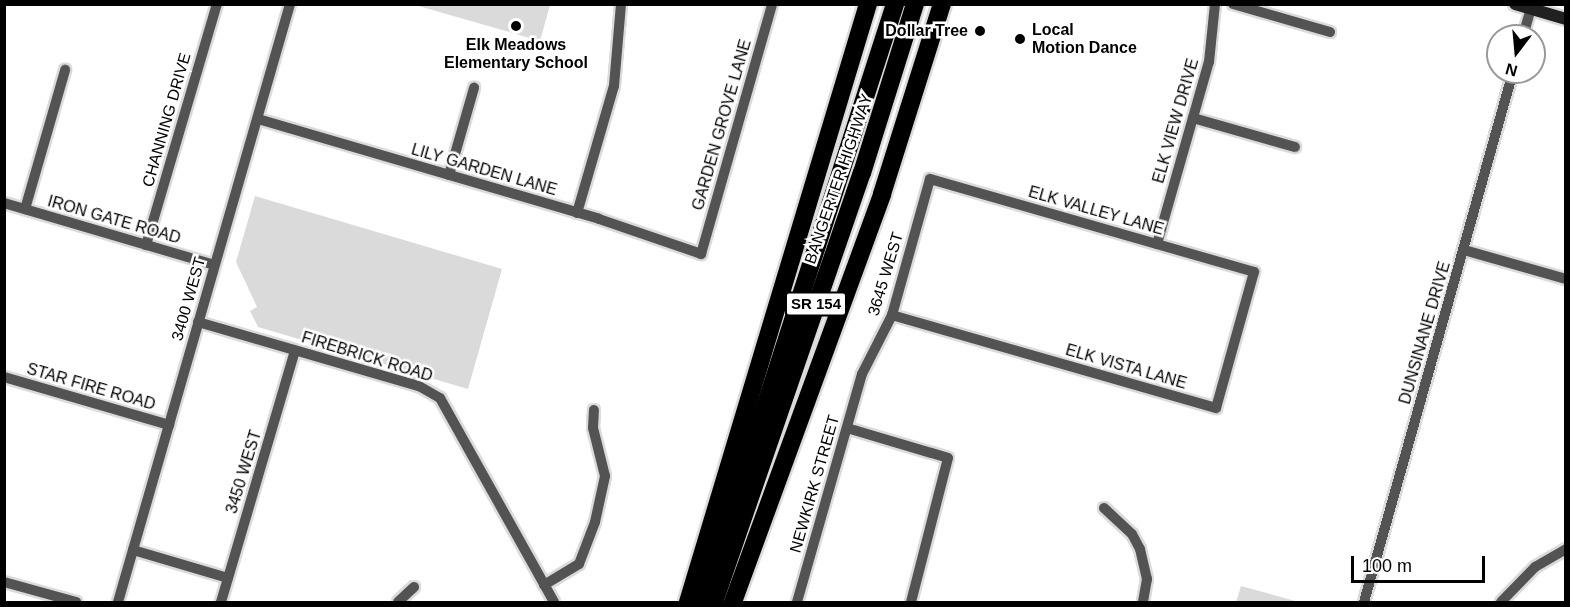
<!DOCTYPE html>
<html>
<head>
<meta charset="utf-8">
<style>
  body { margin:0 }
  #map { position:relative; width:1570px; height:607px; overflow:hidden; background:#fff; font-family:Arial,sans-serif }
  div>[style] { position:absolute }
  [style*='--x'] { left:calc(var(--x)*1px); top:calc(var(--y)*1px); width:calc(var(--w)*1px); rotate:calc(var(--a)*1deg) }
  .green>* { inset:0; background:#dadada }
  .roads { filter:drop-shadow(2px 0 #dbdbdb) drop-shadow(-2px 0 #dbdbdb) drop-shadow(0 2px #dbdbdb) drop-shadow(0 -2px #dbdbdb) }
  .street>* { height:10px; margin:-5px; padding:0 5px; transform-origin:5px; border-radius:5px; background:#535353 }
  .secondary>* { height:12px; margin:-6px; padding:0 6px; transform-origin:6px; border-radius:6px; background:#202020 }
  .highway>* { height:18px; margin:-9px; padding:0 9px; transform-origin:9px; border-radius:9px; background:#000 }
  .dots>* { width:16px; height:16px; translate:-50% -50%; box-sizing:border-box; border:3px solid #fff; border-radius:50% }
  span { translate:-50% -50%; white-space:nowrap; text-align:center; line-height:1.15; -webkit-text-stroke:5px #fff; paint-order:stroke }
  .shield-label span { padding:2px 4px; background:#fff; border:2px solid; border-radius:4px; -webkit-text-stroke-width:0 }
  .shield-label { font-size:15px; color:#000; font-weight:700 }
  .poi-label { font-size:16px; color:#000; font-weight:700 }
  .left { translate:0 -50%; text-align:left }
  .right { translate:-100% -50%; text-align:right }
  .street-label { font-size:16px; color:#000 }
  .frame { position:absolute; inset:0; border:6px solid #000; pointer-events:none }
  .north { position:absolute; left:1486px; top:24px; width:60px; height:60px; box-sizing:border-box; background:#fff; border:2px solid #999; border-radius:50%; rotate:196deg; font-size:16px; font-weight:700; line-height:24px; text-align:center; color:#000 }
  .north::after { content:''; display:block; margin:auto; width:21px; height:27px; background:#000; clip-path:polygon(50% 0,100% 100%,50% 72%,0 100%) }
  .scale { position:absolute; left:1351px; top:556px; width:134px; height:27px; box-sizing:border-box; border:3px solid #000; border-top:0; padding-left:8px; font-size:18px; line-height:21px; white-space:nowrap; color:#000; -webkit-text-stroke:4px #fff; paint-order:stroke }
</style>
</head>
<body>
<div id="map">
  <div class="green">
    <div style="clip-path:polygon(415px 5px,550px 5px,540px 41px)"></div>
    <div style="clip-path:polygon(255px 196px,502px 269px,468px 389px,258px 327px,250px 311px,257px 307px,236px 262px)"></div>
    <div style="clip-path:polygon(1241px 586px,1299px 602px,1236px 602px)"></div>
  </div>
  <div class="roads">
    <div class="street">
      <div style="--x:1233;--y:4;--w:101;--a:16.1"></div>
      <div style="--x:1523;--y:36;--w:33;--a:-74"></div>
      <div style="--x:1193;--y:118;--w:106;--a:15.9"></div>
      <div style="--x:258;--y:119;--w:355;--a:16.3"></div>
      <div style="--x:599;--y:219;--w:108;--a:18.9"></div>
      <div style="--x:701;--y:254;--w:260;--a:-74.1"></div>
      <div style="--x:449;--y:175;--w:91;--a:-74"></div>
      <div style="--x:4;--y:203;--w:219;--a:16.4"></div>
      <div style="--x:25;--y:209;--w:145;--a:-73.9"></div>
      <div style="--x:577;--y:213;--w:132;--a:-73.8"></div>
      <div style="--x:614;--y:86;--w:82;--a:-85.1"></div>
      <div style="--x:1157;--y:244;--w:189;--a:-74.1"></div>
      <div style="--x:1209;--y:62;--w:58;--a:-84.1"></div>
      <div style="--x:146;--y:245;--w:251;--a:-73.6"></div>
      <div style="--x:1464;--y:250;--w:106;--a:15.9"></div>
      <div style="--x:198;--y:322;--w:230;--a:16.2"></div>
      <div style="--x:419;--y:386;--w:24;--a:30"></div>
      <div style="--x:440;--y:398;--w:234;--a:60.8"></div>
      <div style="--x:4;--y:377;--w:172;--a:16.2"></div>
      <div style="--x:847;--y:428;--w:105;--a:16.5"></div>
      <div style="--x:948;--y:458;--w:149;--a:104.4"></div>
      <div style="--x:1104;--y:508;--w:38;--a:43"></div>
      <div style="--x:1132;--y:534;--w:17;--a:62"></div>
      <div style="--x:1140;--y:549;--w:31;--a:77"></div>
      <div style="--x:1147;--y:579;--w:23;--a:100"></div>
      <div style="--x:133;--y:550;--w:99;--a:16.4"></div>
      <div style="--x:4;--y:582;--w:75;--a:15.5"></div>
      <div style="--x:544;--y:585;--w:41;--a:-31"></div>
      <div style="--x:579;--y:564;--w:45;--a:-69.1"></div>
      <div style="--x:595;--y:522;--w:47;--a:-77.7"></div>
      <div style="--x:605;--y:476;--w:49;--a:-104"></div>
      <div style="--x:593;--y:428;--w:18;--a:-87"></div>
      <div style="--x:118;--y:602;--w:622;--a:-73.95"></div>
      <div style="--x:221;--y:602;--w:262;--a:-73.6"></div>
      <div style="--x:398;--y:602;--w:22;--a:-43"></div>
      <div style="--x:797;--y:602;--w:237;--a:-74.1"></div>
      <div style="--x:862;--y:374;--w:66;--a:-63"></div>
      <div style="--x:892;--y:315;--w:141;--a:-74.4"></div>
      <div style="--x:930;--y:179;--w:337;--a:16"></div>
      <div style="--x:1254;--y:272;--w:141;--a:105.6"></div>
      <div style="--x:1216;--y:408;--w:337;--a:-164"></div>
      <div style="--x:1364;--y:602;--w:551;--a:-74.3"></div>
      <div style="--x:1501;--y:602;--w:49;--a:-45.8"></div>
      <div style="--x:1535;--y:567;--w:36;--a:-30"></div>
    </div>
    <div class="secondary">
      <div style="--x:1515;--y:4;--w:53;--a:16.4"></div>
    </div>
    <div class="highway">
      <div style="--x:688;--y:602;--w:625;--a:-73.25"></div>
      <div style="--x:702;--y:602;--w:628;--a:-72.11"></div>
      <div style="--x:714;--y:602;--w:454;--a:-71"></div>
      <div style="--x:862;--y:173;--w:177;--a:-72.6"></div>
      <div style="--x:733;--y:602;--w:434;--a:-69.9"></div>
      <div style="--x:882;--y:194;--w:199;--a:-72.5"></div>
    </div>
  </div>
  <div class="dots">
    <div style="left:516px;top:26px;background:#000"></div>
    <div style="left:980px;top:31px;background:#000"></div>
    <div style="left:1020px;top:39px;background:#000"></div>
  </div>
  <div class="shield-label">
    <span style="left:816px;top:304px">SR 154</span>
  </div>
  <div class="poi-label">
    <span class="left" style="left:1032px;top:39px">Local<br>Motion Dance</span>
    <span class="right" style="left:968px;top:31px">Dollar Tree</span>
    <span style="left:516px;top:54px">Elk Meadows<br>Elementary School</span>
  </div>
  <div class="street-label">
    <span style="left:167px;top:120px;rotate:-74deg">CHANNING DRIVE</span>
    <span style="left:1176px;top:121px;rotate:-74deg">ELK VIEW DRIVE</span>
    <span style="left:722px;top:125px;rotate:-74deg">GARDEN GROVE LANE</span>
    <span style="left:484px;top:170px;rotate:16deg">LILY GARDEN LANE</span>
    <span style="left:839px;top:179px;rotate:-71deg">BANGERTER HIGHWAY</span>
    <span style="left:1096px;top:211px;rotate:16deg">ELK VALLEY LANE</span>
    <span style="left:114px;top:220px;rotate:16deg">IRON GATE ROAD</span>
    <span style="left:886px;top:274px;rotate:-73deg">3645 WEST</span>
    <span style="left:189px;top:299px;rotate:-74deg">3400 WEST</span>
    <span style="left:1425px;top:333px;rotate:-74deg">DUNSINANE DRIVE</span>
    <span style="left:367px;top:357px;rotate:17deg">FIREBRICK ROAD</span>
    <span style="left:1126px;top:367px;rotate:16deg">ELK VISTA LANE</span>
    <span style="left:91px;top:387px;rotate:16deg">STAR FIRE ROAD</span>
    <span style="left:244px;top:472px;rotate:-73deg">3450 WEST</span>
    <span style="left:815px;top:484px;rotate:-74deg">NEWKIRK STREET</span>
  </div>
  <div class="frame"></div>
  <div class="north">N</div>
  <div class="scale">100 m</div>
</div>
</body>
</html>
